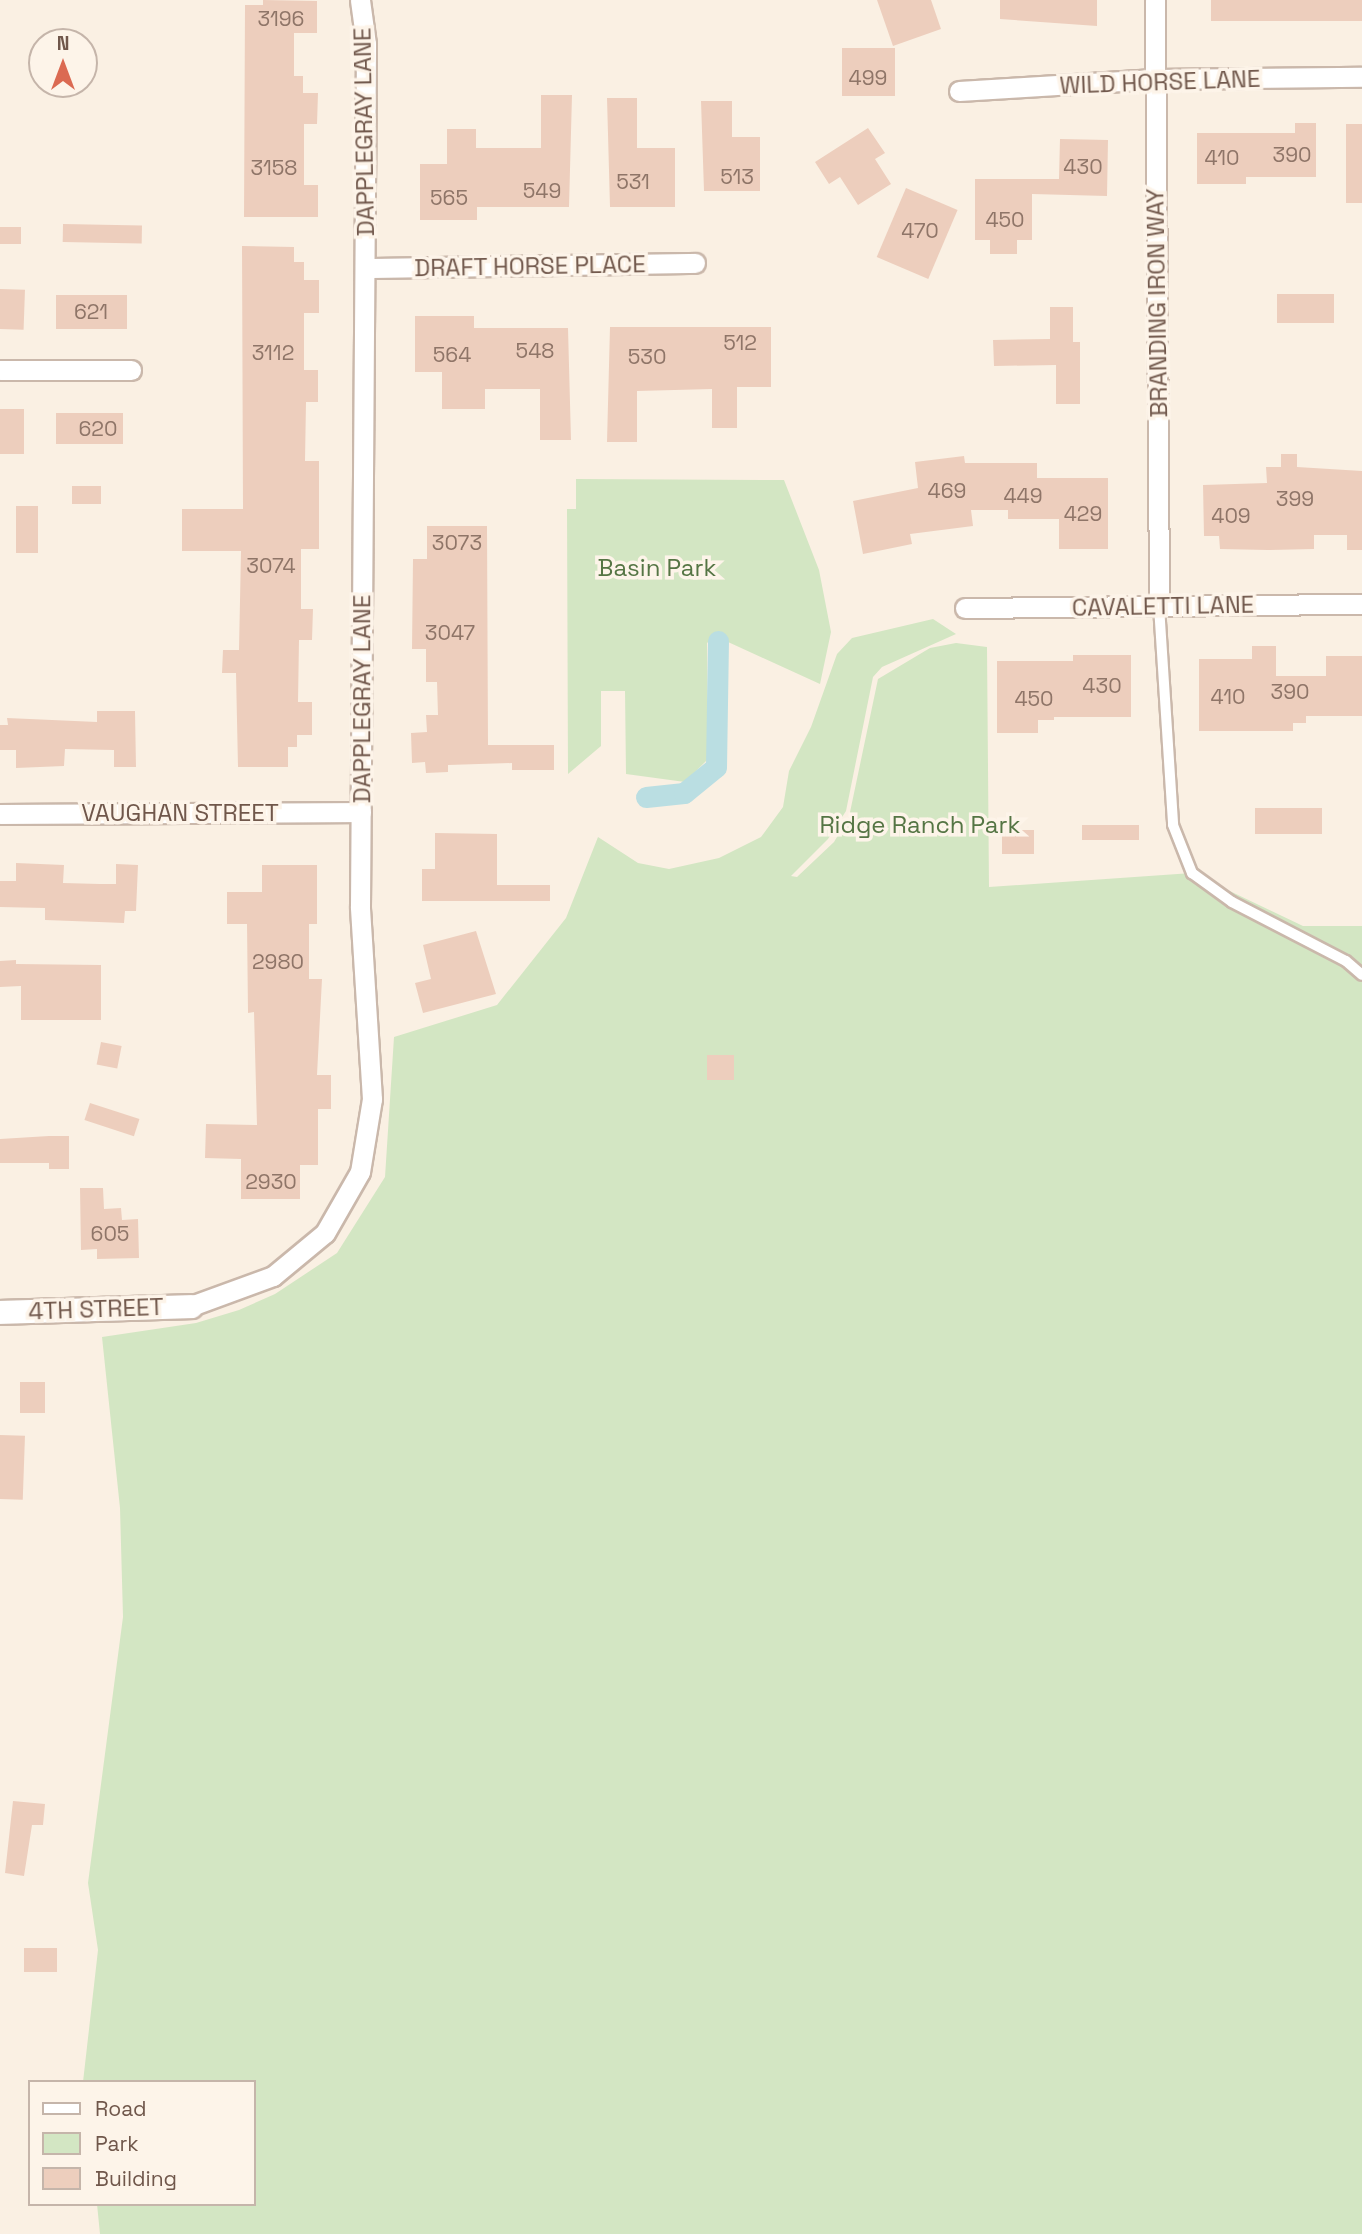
<!DOCTYPE html>
<html>
<head>
<meta charset="utf-8">
<style>
  body { margin:0 }
  #map { position:relative; width:1362px; height:2234px; overflow:hidden; background:#faf0e3; font-family:"Space Grotesk",sans-serif }
  div>[style] { position:absolute }
  [style*='--x'] { left:calc(var(--x)*1px); top:calc(var(--y)*1px); width:calc(var(--w)*1px); rotate:calc(var(--a)*1deg) }
  .green>* { inset:0; background:#d3e6c3 }
  .canal>* { height:21px; margin:-10.5px; padding:0 10.5px; transform-origin:10.5px; border-radius:10.5px; background:#badee2 }
  .building>* { inset:0; background:#edcebd; transform-origin:0 0 }
  .roads { filter:drop-shadow(2px 0 #cab8ab) drop-shadow(-2px 0 #cab8ab) drop-shadow(0 2px #cab8ab) drop-shadow(0 -2px #cab8ab) }
  .service>* { height:10px; margin:-5px; padding:0 5px; transform-origin:5px; border-radius:5px; background:#fff }
  .minor>* { height:19px; margin:-9.5px; padding:0 9.5px; transform-origin:9.5px; border-radius:9.5px; background:#fff }
  .tertiary>* { height:23px; margin:-11.5px; padding:0 11.5px; transform-origin:11.5px; border-radius:11.5px; background:#fff }
  span { translate:-50% -50%; white-space:nowrap; text-align:center; line-height:1.15; -webkit-text-stroke:7px #fdf4e9; paint-order:stroke }
  .number-label { font-size:21px; color:#8f7568 }
  .number-label span { -webkit-text-stroke-width:0 }
  .street-label { font-size:24px; color:#70574b }
  .park-label { font-size:24px; color:#557544 }
  .legend { position:absolute; left:28px; top:2080px; width:228px; height:126px; box-sizing:border-box; background:#fdf4e9; border:2px solid #c5b5aa; margin:0; padding:9px 12px; list-style:none; font-size:21px; color:#70574b }
  .legend li { display:flex; align-items:center; gap:14px; height:35px }
  .legend b { width:35px; border:2px solid #c5b5aa }
  .north { position:absolute; left:28px; top:28px; width:70px; height:70px; box-sizing:border-box; background:#fdf4e9; border:2px solid #c5b5aa; border-radius:50%; rotate:0deg; font-size:19px; font-weight:700; line-height:28px; text-align:center; color:#70574b }
  .north::after { content:''; display:block; margin:auto; width:24px; height:32px; background:#db6a52; clip-path:polygon(50% 0,100% 100%,50% 72%,0 100%) }
</style>
</head>
<body>
<div id="map">
  <div class="green">
    <div style="clip-path:polygon(576px 479px,784px 480px,819px 570px,831px 632px,820px 684px,715px 636px,707px 643px,708px 759px,685px 782px,626px 774px,625px 691px,601px 691px,601px 746px,568px 774px,567px 509px,576px 509px)"></div>
    <div style="clip-path:polygon(933px 619px,956px 634px,882px 667px,873px 677px,846px 811px,828px 839px,791px 876px,797px 877px,834px 842px,849px 817px,878px 679px,930px 648px,956px 643px,987px 647px,989px 887px,1192px 873px,1303px 926px,1362px 926px,1362px 2234px,100px 2234px,97px 2204px,254px 2204px,254px 2082px,83px 2082px,98px 1950px,88px 1883px,123px 1617px,120px 1508px,102px 1337px,196px 1323px,239px 1310px,275px 1294px,337px 1253px,385px 1177px,394px 1037px,497px 1005px,566px 918px,598px 837px,638px 863px,669px 869px,719px 858px,761px 837px,783px 807px,789px 771px,811px 727px,837px 654px,852px 638px)"></div>
  </div>
  <div class="canal">
    <div style="--x:646;--y:797;--w:38;--a:-6"></div>
    <div style="--x:684;--y:793;--w:41;--a:-39.1"></div>
    <div style="--x:716;--y:767;--w:126;--a:-89.1"></div>
  </div>
  <div class="building">
    <div style="clip-path:polygon(263px 0,317px 1px,317px 33px,294px 33px,294px 76px,303px 76px,303px 93px,318px 93px,317px 124px,304px 124px,304px 185px,318px 185px,318px 217px,244px 217px,245px 5px,263px 5px)"></div>
    <div style="clip-path:polygon(877px 0,931px 0,941px 29px,893px 46px)"></div>
    <div style="clip-path:polygon(1000px 0,1097px 0,1097px 26px,1000px 19px)"></div>
    <div style="left:1211px;top:0;width:151px;height:21px"></div>
    <div style="left:842px;top:48px;width:53px;height:48px"></div>
    <div style="clip-path:polygon(541px 95px,572px 95px,569px 207px,477px 207px,477px 220px,420px 220px,420px 164px,447px 164px,447px 129px,476px 129px,476px 148px,541px 148px)"></div>
    <div style="clip-path:polygon(607px 98px,637px 98px,637px 148px,675px 148px,675px 207px,610px 207px)"></div>
    <div style="clip-path:polygon(701px 101px,732px 101px,732px 137px,760px 137px,760px 191px,704px 191px)"></div>
    <div style="clip-path:polygon(1295px 123px,1316px 123px,1316px 177px,1246px 177px,1246px 184px,1197px 184px,1197px 133px,1295px 133px)"></div>
    <div style="left:1346px;top:124px;width:16px;height:79px"></div>
    <div style="clip-path:polygon(868px 128px,885px 153px,875px 159px,891px 184px,858px 205px,840px 177px,829px 184px,815px 162px)"></div>
    <div style="clip-path:polygon(1060px 139px,1108px 140px,1107px 196px,1032px 194px,1032px 240px,1017px 240px,1017px 254px,990px 254px,990px 240px,975px 240px,975px 179px,1059px 179px)"></div>
    <div style="left:906px;top:188px;width:56px;height:75px;rotate:23deg"></div>
    <div style="left:63px;top:224px;width:79px;height:18px;rotate:1deg"></div>
    <div style="left:0;top:227px;width:21px;height:17px"></div>
    <div style="clip-path:polygon(242px 246px,294px 247px,294px 262px,304px 262px,304px 280px,319px 280px,319px 313px,304px 313px,304px 370px,318px 370px,318px 402px,306px 402px,305px 461px,319px 461px,319px 549px,301px 549px,301px 609px,313px 609px,312px 640px,299px 640px,298px 702px,312px 702px,312px 735px,297px 735px,297px 747px,288px 747px,288px 767px,238px 767px,236px 673px,222px 673px,223px 650px,239px 650px,241px 551px,182px 551px,182px 509px,243px 509px)"></div>
    <div style="left:0;top:289px;width:25px;height:40px;rotate:2deg"></div>
    <div style="left:1277px;top:294px;width:57px;height:29px"></div>
    <div style="left:56px;top:295px;width:71px;height:34px"></div>
    <div style="clip-path:polygon(1050px 307px,1073px 307px,1073px 342px,1080px 342px,1080px 404px,1056px 404px,1056px 365px,994px 366px,993px 340px,1050px 339px)"></div>
    <div style="clip-path:polygon(415px 316px,474px 316px,474px 328px,568px 328px,571px 440px,540px 440px,540px 389px,485px 389px,485px 409px,442px 409px,442px 372px,415px 372px)"></div>
    <div style="clip-path:polygon(610px 327px,771px 327px,771px 387px,737px 387px,737px 428px,712px 428px,712px 389px,637px 391px,637px 442px,607px 442px)"></div>
    <div style="left:0;top:409px;width:24px;height:45px"></div>
    <div style="left:56px;top:413px;width:67px;height:31px"></div>
    <div style="clip-path:polygon(1281px 454px,1297px 454px,1297px 467px,1362px 471px,1362px 550px,1347px 550px,1347px 535px,1314px 535px,1314px 549px,1268px 550px,1220px 549px,1219px 536px,1204px 536px,1203px 485px,1267px 483px,1266px 467px,1281px 467px)"></div>
    <div style="clip-path:polygon(964px 456px,965px 463px,1037px 463px,1037px 478px,1108px 478px,1108px 549px,1059px 549px,1059px 519px,1008px 519px,1008px 510px,971px 510px,973px 526px,910px 534px,912px 544px,863px 554px,853px 501px,918px 488px,915px 462px)"></div>
    <div style="left:72px;top:486px;width:29px;height:18px"></div>
    <div style="left:16px;top:506px;width:22px;height:47px"></div>
    <div style="clip-path:polygon(427px 526px,487px 526px,488px 745px,554px 745px,554px 770px,512px 770px,512px 763px,448px 765px,448px 772px,426px 773px,425px 762px,412px 763px,411px 733px,427px 732px,426px 715px,438px 715px,437px 682px,426px 682px,426px 649px,412px 649px,413px 559px,427px 559px)"></div>
    <div style="clip-path:polygon(1252px 646px,1276px 646px,1276px 676px,1326px 676px,1326px 656px,1362px 656px,1362px 716px,1306px 716px,1306px 723px,1293px 723px,1293px 731px,1199px 731px,1199px 659px,1252px 659px)"></div>
    <div style="clip-path:polygon(1073px 655px,1131px 655px,1131px 717px,1054px 717px,1054px 720px,1038px 720px,1038px 733px,997px 733px,997px 661px,1073px 661px)"></div>
    <div style="clip-path:polygon(97px 711px,135px 711px,136px 767px,114px 767px,114px 750px,65px 749px,64px 766px,16px 768px,16px 750px,0 750px,0 725px,8px 725px,7px 718px,97px 722px)"></div>
    <div style="left:1255px;top:808px;width:67px;height:26px"></div>
    <div style="left:1082px;top:825px;width:57px;height:15px"></div>
    <div style="left:1002px;top:830px;width:32px;height:24px"></div>
    <div style="clip-path:polygon(435px 833px,497px 834px,497px 885px,550px 885px,550px 901px,422px 901px,422px 869px,435px 869px)"></div>
    <div style="clip-path:polygon(16px 863px,64px 865px,63px 883px,100px 884px,116px 884px,116px 864px,138px 865px,136px 911px,125px 911px,124px 923px,99px 922px,45px 920px,45px 908px,0 907px,0 881px,16px 881px)"></div>
    <div style="clip-path:polygon(262px 865px,317px 865px,317px 924px,309px 924px,309px 979px,322px 979px,317px 1075px,331px 1075px,331px 1109px,318px 1109px,318px 1165px,300px 1165px,300px 1199px,241px 1199px,241px 1159px,205px 1158px,206px 1124px,257px 1125px,254px 1012px,248px 1013px,247px 924px,227px 924px,227px 892px,262px 892px)"></div>
    <div style="clip-path:polygon(476px 931px,496px 994px,423px 1013px,415px 983px,431px 979px,423px 945px)"></div>
    <div style="clip-path:polygon(16px 960px,16px 964px,101px 965px,101px 1020px,21px 1020px,21px 986px,0 987px,0 961px)"></div>
    <div style="left:101px;top:1042px;width:21px;height:23px;rotate:11deg"></div>
    <div style="left:707px;top:1055px;width:27px;height:25px"></div>
    <div style="left:90px;top:1103px;width:52px;height:18px;rotate:18deg"></div>
    <div style="clip-path:polygon(49px 1136px,69px 1136px,69px 1169px,49px 1169px,49px 1163px,0 1163px,0 1139px)"></div>
    <div style="clip-path:polygon(80px 1188px,103px 1188px,104px 1209px,121px 1208px,122px 1220px,138px 1219px,139px 1258px,97px 1259px,97px 1249px,81px 1250px)"></div>
    <div style="left:20px;top:1382px;width:25px;height:31px"></div>
    <div style="left:0;top:1435px;width:25px;height:64px;rotate:2deg"></div>
    <div style="clip-path:polygon(13px 1801px,45px 1804px,43px 1825px,32px 1825px,24px 1876px,5px 1873px)"></div>
    <div style="left:57px;top:1948px;width:24px;height:33px;rotate:90deg"></div>
  </div>
  <div class="roads">
    <div class="service">
      <div style="--x:1159;--y:606;--w:219;--a:86.3"></div>
      <div style="--x:1173;--y:825;--w:52;--a:68.4"></div>
      <div style="--x:1192;--y:873;--w:49;--a:35.9"></div>
      <div style="--x:1232;--y:902;--w:128;--a:27.4"></div>
      <div style="--x:1346;--y:961;--w:21;--a:41"></div>
    </div>
    <div class="minor">
      <div style="--x:1155;--y:0;--w:606;--a:89.62"></div>
      <div style="--x:959;--y:91;--w:196;--a:-3.5"></div>
      <div style="--x:1155;--y:79;--w:207;--a:-0.6"></div>
      <div style="--x:365;--y:268;--w:330;--a:-0.9"></div>
      <div style="--x:0;--y:370;--w:131;--a:0"></div>
      <div style="--x:965;--y:608;--w:397;--a:-0.6"></div>
      <div style="--x:0;--y:814;--w:361;--a:-0.3"></div>
      <div style="--x:191;--y:1306;--w:87;--a:-20.1"></div>
      <div style="--x:273;--y:1276;--w:67;--a:-39.6"></div>
      <div style="--x:325;--y:1233;--w:70;--a:-60.2"></div>
      <div style="--x:360;--y:1172;--w:74;--a:-80.7"></div>
      <div style="--x:372;--y:1099;--w:193;--a:-93.6"></div>
      <div style="--x:360;--y:906;--w:862;--a:-89.6"></div>
      <div style="--x:366;--y:44;--w:44;--a:-97.8"></div>
    </div>
    <div class="tertiary">
      <div style="--x:0;--y:1312;--w:191;--a:-1.8"></div>
    </div>
  </div>
  <div class="number-label">
    <span style="left:281px;top:19px">3196</span>
    <span style="left:868px;top:78px">499</span>
    <span style="left:1292px;top:155px">390</span>
    <span style="left:1222px;top:158px">410</span>
    <span style="left:1083px;top:167px">430</span>
    <span style="left:274px;top:168px">3158</span>
    <span style="left:737px;top:177px">513</span>
    <span style="left:633px;top:182px">531</span>
    <span style="left:542px;top:191px">549</span>
    <span style="left:449px;top:198px">565</span>
    <span style="left:1005px;top:220px">450</span>
    <span style="left:920px;top:231px">470</span>
    <span style="left:91px;top:312px">621</span>
    <span style="left:740px;top:343px">512</span>
    <span style="left:535px;top:351px">548</span>
    <span style="left:273px;top:353px">3112</span>
    <span style="left:452px;top:355px">564</span>
    <span style="left:647px;top:357px">530</span>
    <span style="left:98px;top:429px">620</span>
    <span style="left:947px;top:491px">469</span>
    <span style="left:1023px;top:496px">449</span>
    <span style="left:1295px;top:499px">399</span>
    <span style="left:1083px;top:514px">429</span>
    <span style="left:1231px;top:516px">409</span>
    <span style="left:457px;top:543px">3073</span>
    <span style="left:271px;top:566px">3074</span>
    <span style="left:450px;top:633px">3047</span>
    <span style="left:1102px;top:686px">430</span>
    <span style="left:1290px;top:692px">390</span>
    <span style="left:1228px;top:697px">410</span>
    <span style="left:1034px;top:699px">450</span>
    <span style="left:278px;top:962px">2980</span>
    <span style="left:271px;top:1182px">2930</span>
    <span style="left:110px;top:1234px">605</span>
  </div>
  <div class="street-label">
    <span style="left:1160px;top:82px;rotate:-2deg">WILD HORSE LANE</span>
    <span style="left:364px;top:132px;rotate:-91deg">DAPPLEGRAY LANE</span>
    <span style="left:530px;top:266px;rotate:-1deg">DRAFT HORSE PLACE</span>
    <span style="left:1157px;top:303px;rotate:-91deg">BRANDING IRON WAY</span>
    <span style="left:1163px;top:606px;rotate:-1deg">CAVALETTI LANE</span>
    <span style="left:362px;top:699px;rotate:-90deg">DAPPLEGRAY LANE</span>
    <span style="left:180px;top:813px">VAUGHAN STREET</span>
    <span style="left:96px;top:1309px;rotate:-2deg">4TH STREET</span>
  </div>
  <div class="park-label">
    <span style="left:657px;top:568px">Basin Park</span>
    <span style="left:920px;top:825px">Ridge Ranch Park</span>
  </div>
  <ul class="legend">
  <li><b style="height:9px;background:#fff"></b>Road</li>
  <li><b style="height:19px;background:#d3e6c3"></b>Park</li>
  <li><b style="height:19px;background:#edcebd"></b>Building</li>
  </ul>
  <div class="north">N</div>
</div>
</body>
</html>
